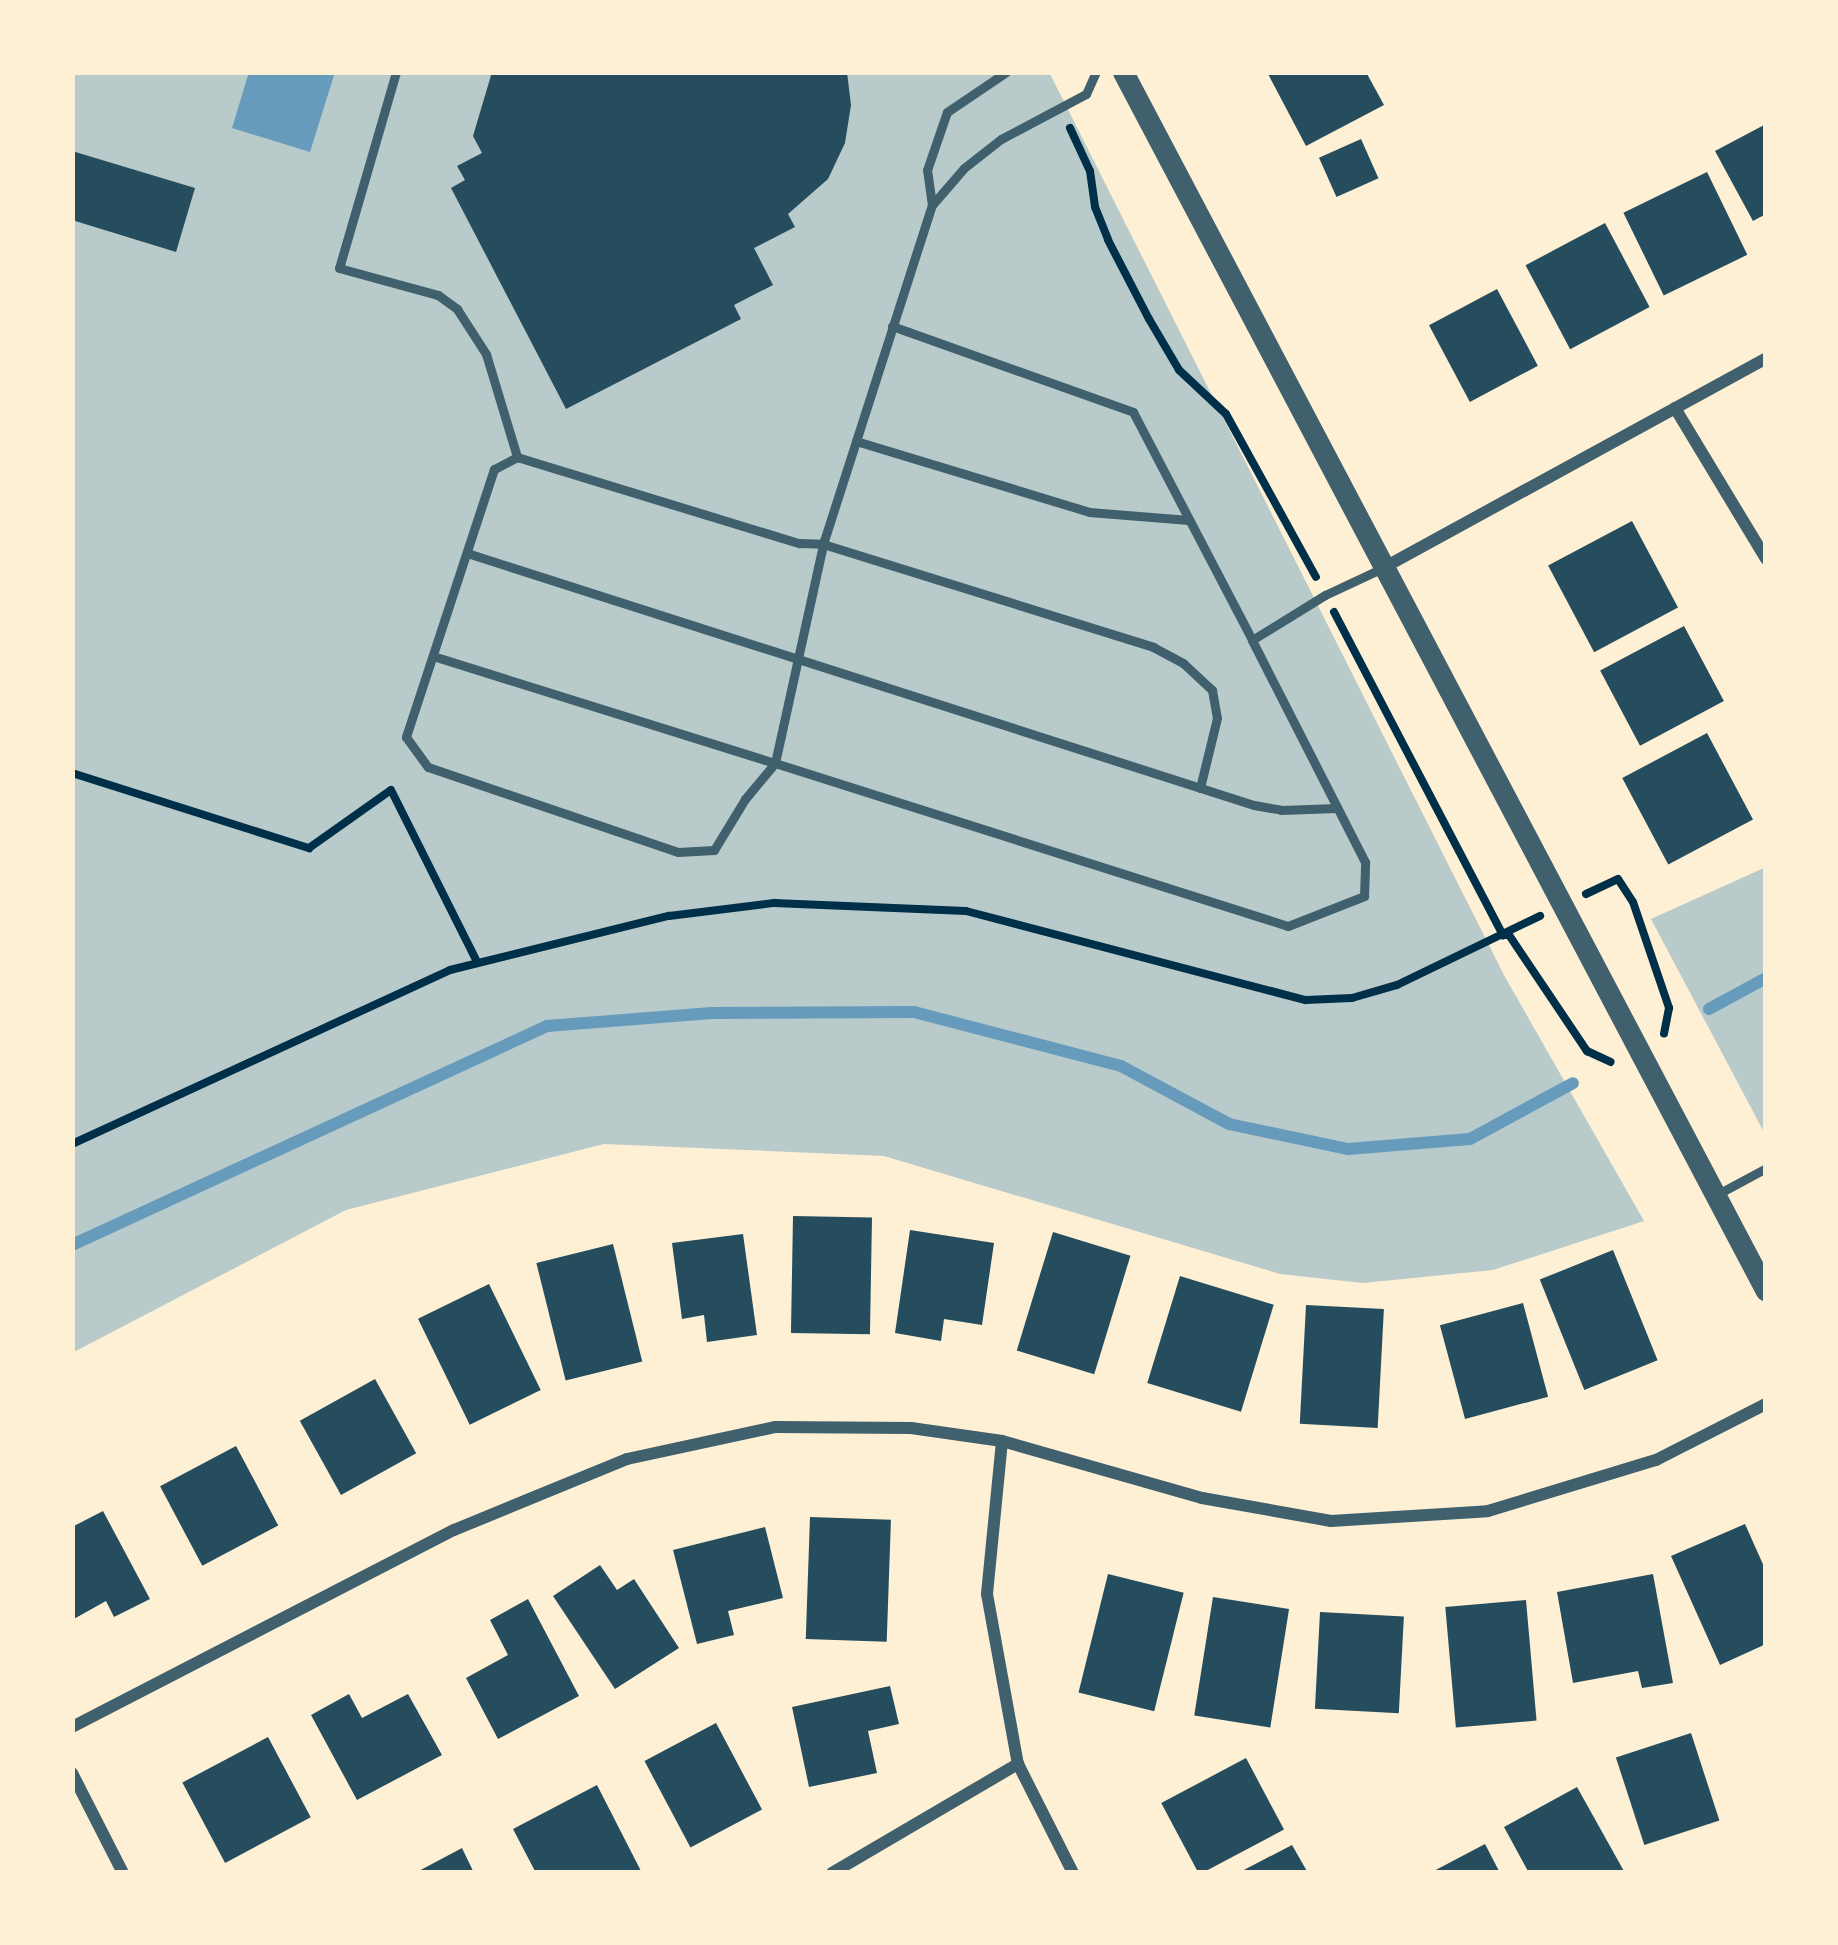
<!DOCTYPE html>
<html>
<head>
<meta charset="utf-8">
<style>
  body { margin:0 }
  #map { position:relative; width:1838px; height:1945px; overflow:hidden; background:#fdf0d5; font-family:"Alegreya Sans",sans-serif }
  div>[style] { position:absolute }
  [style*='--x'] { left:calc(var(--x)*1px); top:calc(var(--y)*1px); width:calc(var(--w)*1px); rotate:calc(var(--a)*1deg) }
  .green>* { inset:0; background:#b9caca }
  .water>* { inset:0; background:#669bbc }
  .stream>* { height:12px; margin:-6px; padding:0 6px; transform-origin:6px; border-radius:6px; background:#669bbc }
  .building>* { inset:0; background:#264d5e; transform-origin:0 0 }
  .path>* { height:8px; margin:-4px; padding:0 4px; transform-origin:4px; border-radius:4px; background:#003049 }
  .service>* { height:9px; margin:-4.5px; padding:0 4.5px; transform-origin:4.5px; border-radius:4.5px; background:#3f606c }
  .minor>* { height:12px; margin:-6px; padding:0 6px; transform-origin:6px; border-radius:6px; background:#3f606c }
  .tertiary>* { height:21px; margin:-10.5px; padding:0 10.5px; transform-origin:10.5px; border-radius:10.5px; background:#3f606c }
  span { translate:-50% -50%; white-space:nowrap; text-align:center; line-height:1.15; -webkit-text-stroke:9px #fdf0d5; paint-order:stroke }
  .frame { position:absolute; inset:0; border:75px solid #fdf0d5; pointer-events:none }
</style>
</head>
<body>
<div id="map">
  <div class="green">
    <div style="clip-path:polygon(72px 72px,1049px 72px,1505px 977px,1644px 1221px,1493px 1270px,1363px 1283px,1280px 1274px,884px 1156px,604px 1144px,346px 1210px,72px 1353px)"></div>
    <div style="clip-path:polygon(1766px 867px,1766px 1136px,1651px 919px)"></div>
  </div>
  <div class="water">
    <div style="clip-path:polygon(249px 72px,335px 72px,310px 152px,232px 128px)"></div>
  </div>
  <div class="stream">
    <div style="--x:1709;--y:1009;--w:65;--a:-28.5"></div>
    <div style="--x:72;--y:1245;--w:523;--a:-24.75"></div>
    <div style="--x:547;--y:1026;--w:165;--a:-4.5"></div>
    <div style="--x:711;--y:1013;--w:203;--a:-0.3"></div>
    <div style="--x:914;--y:1012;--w:214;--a:14.6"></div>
    <div style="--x:1121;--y:1066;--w:123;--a:28.2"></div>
    <div style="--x:1229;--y:1124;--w:122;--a:11.9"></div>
    <div style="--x:1348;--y:1149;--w:122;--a:-4.7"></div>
    <div style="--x:1470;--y:1139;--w:117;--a:-28.5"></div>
  </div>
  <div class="building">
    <div style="clip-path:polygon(492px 72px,847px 72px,851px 105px,845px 143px,828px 179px,788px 214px,795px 227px,754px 248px,773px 285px,734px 305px,741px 319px,566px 409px,451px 188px,465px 180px,457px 166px,482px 153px,473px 136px)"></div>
    <div style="clip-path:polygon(1267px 72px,1366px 72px,1384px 105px,1306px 146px)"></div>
    <div style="clip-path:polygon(1766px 124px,1766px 214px,1753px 221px,1715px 151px)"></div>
    <div style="left:1361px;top:139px;width:43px;height:46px;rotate:66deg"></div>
    <div style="clip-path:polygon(72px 151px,195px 188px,176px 252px,72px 220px)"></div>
    <div style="left:1707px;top:172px;width:92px;height:93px;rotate:64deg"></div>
    <div style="left:1605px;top:223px;width:95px;height:90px;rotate:62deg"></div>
    <div style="left:1497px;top:289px;width:87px;height:77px;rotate:62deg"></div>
    <div style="left:1632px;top:521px;width:98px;height:95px;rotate:62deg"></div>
    <div style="left:1684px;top:626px;width:85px;height:95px;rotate:62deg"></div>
    <div style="left:1707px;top:733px;width:98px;height:96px;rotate:62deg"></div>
    <div style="left:793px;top:1216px;width:79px;height:117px;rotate:1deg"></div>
    <div style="clip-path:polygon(910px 1230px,994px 1243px,982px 1325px,944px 1319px,941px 1341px,895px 1333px)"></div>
    <div style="left:1053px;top:1232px;width:81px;height:124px;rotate:17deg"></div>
    <div style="clip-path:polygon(743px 1234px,757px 1335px,707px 1342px,704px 1315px,682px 1319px,672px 1243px)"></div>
    <div style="left:613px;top:1244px;width:121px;height:79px;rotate:76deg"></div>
    <div style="left:1613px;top:1250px;width:119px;height:79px;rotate:68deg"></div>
    <div style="left:1180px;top:1276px;width:98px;height:112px;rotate:17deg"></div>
    <div style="left:489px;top:1284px;width:118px;height:79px;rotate:64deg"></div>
    <div style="left:1523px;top:1303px;width:97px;height:86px;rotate:75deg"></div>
    <div style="left:1306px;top:1305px;width:78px;height:119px;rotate:3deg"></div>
    <div style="left:375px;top:1379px;width:85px;height:86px;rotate:61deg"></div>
    <div style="left:236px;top:1446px;width:90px;height:86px;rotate:62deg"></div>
    <div style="clip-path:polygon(103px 1511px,150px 1599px,114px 1617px,106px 1601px,72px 1620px,72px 1527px)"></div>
    <div style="left:810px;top:1517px;width:81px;height:122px;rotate:2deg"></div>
    <div style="clip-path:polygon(1745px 1524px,1766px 1571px,1766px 1644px,1720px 1665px,1671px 1556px)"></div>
    <div style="clip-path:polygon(765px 1527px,783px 1598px,728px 1611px,734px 1635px,697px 1644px,673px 1550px)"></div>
    <div style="clip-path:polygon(600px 1565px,617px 1590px,634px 1579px,679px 1648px,615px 1689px,553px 1596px)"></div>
    <div style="left:1108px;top:1574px;width:78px;height:122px;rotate:14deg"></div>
    <div style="clip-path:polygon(1653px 1574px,1673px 1683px,1642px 1688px,1638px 1671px,1573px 1683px,1557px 1592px)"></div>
    <div style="left:1213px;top:1597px;width:77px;height:120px;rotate:9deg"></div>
    <div style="clip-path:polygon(528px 1599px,579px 1696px,498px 1739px,466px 1678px,508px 1655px,490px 1620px)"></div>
    <div style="left:1526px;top:1600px;width:121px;height:81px;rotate:85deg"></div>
    <div style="left:1320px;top:1612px;width:84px;height:97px;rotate:3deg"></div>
    <div style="clip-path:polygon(890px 1686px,899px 1724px,868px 1731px,877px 1773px,809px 1787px,792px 1707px)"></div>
    <div style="clip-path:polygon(349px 1694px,362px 1718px,408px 1694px,442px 1755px,357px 1800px,311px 1715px)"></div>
    <div style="left:716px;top:1723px;width:98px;height:81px;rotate:62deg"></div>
    <div style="left:1691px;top:1733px;width:92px;height:79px;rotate:72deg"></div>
    <div style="left:268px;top:1737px;width:91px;height:97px;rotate:62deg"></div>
    <div style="left:1246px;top:1758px;width:81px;height:96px;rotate:62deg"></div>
    <div style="clip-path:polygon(597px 1785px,642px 1873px,536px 1873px,513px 1829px)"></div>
    <div style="clip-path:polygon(1577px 1787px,1625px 1873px,1529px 1873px,1504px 1827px)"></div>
    <div style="clip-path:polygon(1485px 1844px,1500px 1873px,1430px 1873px)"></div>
    <div style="clip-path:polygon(1292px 1845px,1308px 1873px,1238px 1873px)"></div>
    <div style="clip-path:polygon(462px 1848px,474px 1873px,415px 1873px)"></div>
  </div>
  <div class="path">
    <div style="--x:1070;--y:128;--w:47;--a:65.1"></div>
    <div style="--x:1090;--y:171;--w:36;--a:82"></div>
    <div style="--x:1095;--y:207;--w:35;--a:68"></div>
    <div style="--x:1108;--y:240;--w:89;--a:62.6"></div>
    <div style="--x:1149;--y:319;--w:59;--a:59.5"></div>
    <div style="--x:1179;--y:370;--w:64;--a:43.1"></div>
    <div style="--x:1226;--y:414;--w:186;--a:61.1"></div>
    <div style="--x:1334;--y:612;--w:365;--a:62.4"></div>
    <div style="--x:1503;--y:935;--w:6;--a:0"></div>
    <div style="--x:1509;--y:935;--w:140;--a:56.1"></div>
    <div style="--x:1587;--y:1051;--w:26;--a:25"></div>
    <div style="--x:72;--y:773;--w:249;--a:17.6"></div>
    <div style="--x:309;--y:848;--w:100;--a:-35.3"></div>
    <div style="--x:391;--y:790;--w:192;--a:63.4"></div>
    <div style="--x:1586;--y:894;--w:35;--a:-25"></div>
    <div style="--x:1618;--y:879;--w:27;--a:57"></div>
    <div style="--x:1633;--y:902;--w:112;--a:71.2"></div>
    <div style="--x:1669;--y:1008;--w:26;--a:101"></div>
    <div style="--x:72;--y:1144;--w:416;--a:-24.7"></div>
    <div style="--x:450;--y:970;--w:226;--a:-13.9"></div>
    <div style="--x:669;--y:916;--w:106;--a:-7.1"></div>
    <div style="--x:774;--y:903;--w:192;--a:2.4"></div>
    <div style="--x:966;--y:911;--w:351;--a:14.7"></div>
    <div style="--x:1306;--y:1000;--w:46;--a:-2.5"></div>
    <div style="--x:1352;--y:998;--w:47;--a:-16.1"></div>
    <div style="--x:1397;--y:985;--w:159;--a:-25.8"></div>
  </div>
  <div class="service">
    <div style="--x:396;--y:72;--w:204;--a:106.2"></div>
    <div style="--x:339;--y:268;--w:103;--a:15.3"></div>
    <div style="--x:438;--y:295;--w:24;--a:36"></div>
    <div style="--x:457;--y:309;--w:54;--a:57.2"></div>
    <div style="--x:486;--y:354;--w:108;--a:73.2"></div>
    <div style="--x:517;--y:457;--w:295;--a:17"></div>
    <div style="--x:799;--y:543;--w:24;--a:2"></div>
    <div style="--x:823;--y:544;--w:356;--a:-72.2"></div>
    <div style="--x:932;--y:205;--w:49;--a:-49.1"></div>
    <div style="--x:964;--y:168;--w:47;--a:-38.1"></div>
    <div style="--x:1001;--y:139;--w:96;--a:-27.9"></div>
    <div style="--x:1086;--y:94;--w:24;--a:-66"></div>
    <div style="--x:932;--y:205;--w:35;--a:-98"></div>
    <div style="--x:927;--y:170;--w:61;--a:-71"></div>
    <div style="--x:947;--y:112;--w:71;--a:-34.1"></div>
    <div style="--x:892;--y:326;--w:256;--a:19.6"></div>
    <div style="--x:1133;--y:412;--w:257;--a:62.4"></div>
    <div style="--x:1252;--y:640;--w:86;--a:-31.7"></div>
    <div style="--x:1325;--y:595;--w:64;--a:-25"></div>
    <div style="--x:856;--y:441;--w:244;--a:16.9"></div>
    <div style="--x:1089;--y:512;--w:100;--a:4.6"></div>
    <div style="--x:517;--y:457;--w:26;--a:152"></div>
    <div style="--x:494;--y:469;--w:282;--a:108.2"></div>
    <div style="--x:406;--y:737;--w:37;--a:54"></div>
    <div style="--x:428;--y:767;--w:264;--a:18.8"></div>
    <div style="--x:678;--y:852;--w:36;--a:-3"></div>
    <div style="--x:714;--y:850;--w:60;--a:-58.7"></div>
    <div style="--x:745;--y:799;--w:47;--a:-50.2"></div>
    <div style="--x:775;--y:763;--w:538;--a:17.63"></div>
    <div style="--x:1288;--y:926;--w:82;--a:-21.5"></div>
    <div style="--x:1364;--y:896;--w:34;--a:-88"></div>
    <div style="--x:1365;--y:862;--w:249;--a:-117"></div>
    <div style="--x:467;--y:553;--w:826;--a:17.76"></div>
    <div style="--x:1254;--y:805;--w:27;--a:10"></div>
    <div style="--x:1281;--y:810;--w:56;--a:-2"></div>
    <div style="--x:433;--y:656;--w:358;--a:17.4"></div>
    <div style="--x:775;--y:763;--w:224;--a:-77.6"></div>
    <div style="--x:823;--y:544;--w:346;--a:17.3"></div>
    <div style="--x:1153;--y:647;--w:34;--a:28"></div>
    <div style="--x:1183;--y:663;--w:40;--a:43"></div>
    <div style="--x:1212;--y:690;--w:28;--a:80"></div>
    <div style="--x:1217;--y:718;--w:72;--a:103.7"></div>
    <div style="--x:1718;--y:1194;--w:55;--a:-28.4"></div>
  </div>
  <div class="minor">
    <div style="--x:1675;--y:408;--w:176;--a:58.9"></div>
    <div style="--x:1383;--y:568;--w:437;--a:-28.7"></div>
    <div style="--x:1002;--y:1441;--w:154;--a:95.6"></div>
    <div style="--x:987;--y:1594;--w:173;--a:79.7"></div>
    <div style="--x:1018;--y:1764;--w:122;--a:63.2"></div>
    <div style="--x:72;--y:1727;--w:430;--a:-27.3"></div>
    <div style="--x:454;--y:1530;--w:187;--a:-22.3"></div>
    <div style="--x:627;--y:1459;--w:151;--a:-12.2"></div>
    <div style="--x:775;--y:1427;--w:136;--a:0.4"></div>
    <div style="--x:911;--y:1428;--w:92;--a:8.1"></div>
    <div style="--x:1002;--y:1441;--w:208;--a:15.9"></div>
    <div style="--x:1202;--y:1498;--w:131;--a:10.1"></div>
    <div style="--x:1331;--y:1521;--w:157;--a:-3.6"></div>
    <div style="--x:1488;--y:1511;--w:176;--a:-16.9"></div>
    <div style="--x:1656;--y:1460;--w:123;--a:-27"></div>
    <div style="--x:72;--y:1773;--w:112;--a:63"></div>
    <div style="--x:832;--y:1873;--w:216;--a:-30.4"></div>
  </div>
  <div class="tertiary">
    <div style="--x:1123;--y:72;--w:1378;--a:62.19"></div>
  </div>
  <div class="frame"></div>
</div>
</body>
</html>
